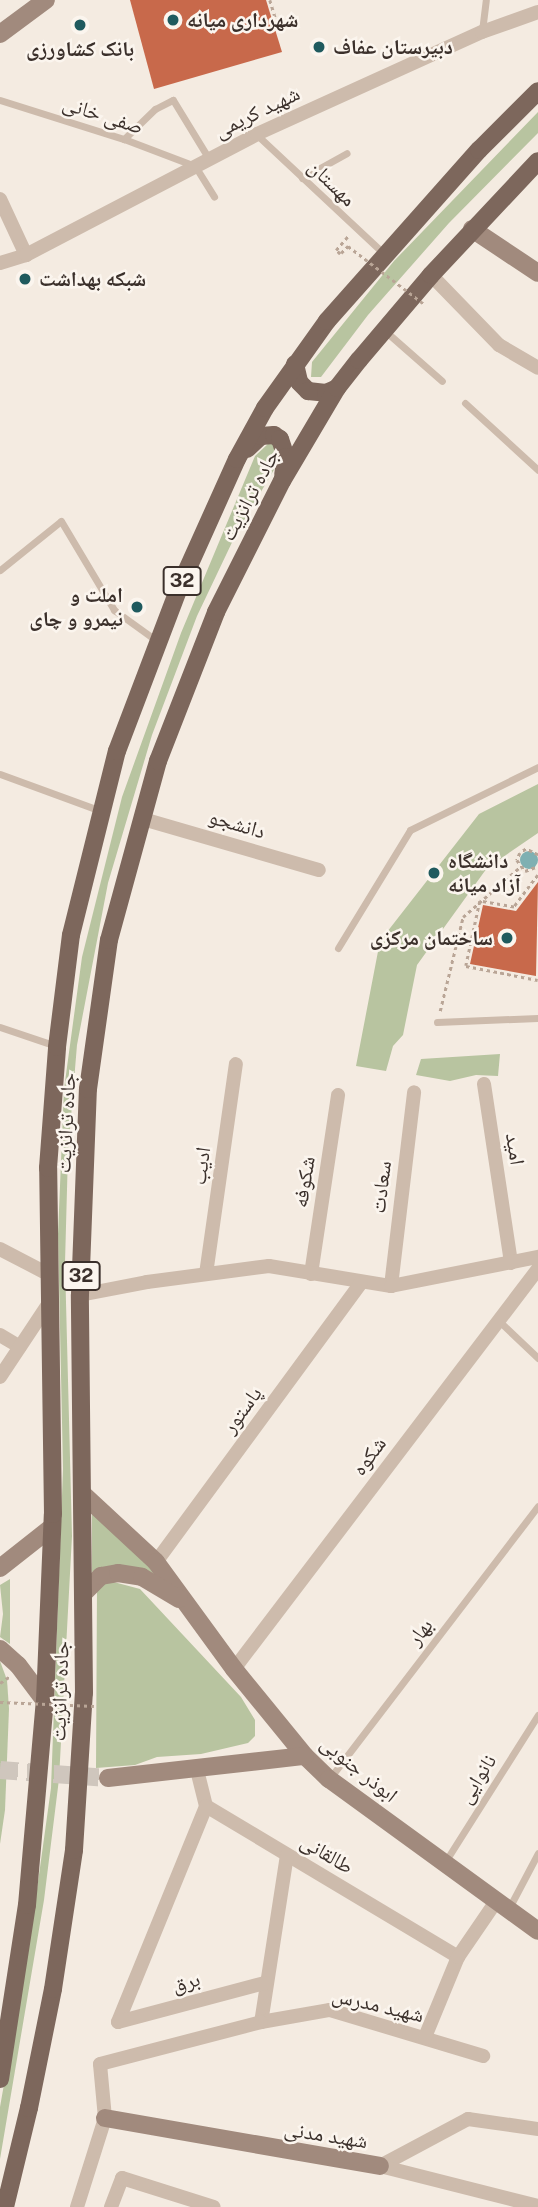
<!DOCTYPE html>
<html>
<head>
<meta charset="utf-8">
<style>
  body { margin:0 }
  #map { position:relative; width:538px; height:2207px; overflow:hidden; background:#f4ebe1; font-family:"Public Sans","Noto Naskh Arabic",sans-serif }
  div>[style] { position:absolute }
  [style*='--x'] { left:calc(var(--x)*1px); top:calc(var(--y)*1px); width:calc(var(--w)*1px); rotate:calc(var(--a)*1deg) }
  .green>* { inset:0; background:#b8c4a0 }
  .water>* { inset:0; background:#7fb0b2 }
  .round { border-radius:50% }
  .building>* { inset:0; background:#c8694b }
  .secondary-tunnel>* { height:18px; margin-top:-9px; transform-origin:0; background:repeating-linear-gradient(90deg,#cfc6bd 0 18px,transparent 0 27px) }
  .path>* { height:2.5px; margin-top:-1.25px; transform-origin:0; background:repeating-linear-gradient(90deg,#b9a596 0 3.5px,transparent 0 7px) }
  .lane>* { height:7px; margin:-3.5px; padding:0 3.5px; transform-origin:3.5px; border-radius:3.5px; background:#cdbbac }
  .street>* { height:14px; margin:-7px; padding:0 7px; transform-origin:7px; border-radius:7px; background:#cdbbac }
  .secondary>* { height:18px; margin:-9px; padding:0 9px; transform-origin:9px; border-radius:9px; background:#a18a7d }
  .primary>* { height:18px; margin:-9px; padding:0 9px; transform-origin:9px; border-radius:9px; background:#7d675c }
  .path-bridge>* { height:2.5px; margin-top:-1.25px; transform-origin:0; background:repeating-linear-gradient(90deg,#b9a596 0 3.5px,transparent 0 7px) }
  .dots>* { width:19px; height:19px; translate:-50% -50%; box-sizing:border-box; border:4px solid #fbf5ee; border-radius:50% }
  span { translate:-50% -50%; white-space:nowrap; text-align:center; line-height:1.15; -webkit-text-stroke:5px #fbf5ee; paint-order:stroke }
  .shield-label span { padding:2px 5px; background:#fbf5ee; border:2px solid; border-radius:5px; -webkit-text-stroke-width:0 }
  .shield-label { font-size:19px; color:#3b302b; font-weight:700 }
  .poi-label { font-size:21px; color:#3b302b; font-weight:700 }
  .left { translate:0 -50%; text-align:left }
  .right { translate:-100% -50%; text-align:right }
  .street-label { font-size:21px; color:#3b302b }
</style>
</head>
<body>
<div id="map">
  <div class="green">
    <div style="clip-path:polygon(538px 112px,538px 133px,449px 223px,368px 315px,321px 377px,311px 377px,312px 362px,394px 261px)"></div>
    <div style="clip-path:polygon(269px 443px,274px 444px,279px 452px,275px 468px,236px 534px,197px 616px,152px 735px,108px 883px,77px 1045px,68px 1153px,65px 1263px,72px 1536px,59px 1779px,44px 1900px,0 2159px,0 2107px,32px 1925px,51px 1788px,63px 1469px,58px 1234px,64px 1089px,82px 957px,122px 797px,181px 633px,255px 456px)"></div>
    <div style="clip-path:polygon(538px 784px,538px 833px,487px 868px,417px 965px,403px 1035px,393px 1046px,386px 1071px,356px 1066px,380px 941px,479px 814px)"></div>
    <div style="clip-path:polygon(500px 1054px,498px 1076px,476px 1075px,450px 1081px,416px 1075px,421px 1059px)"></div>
    <div style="clip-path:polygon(92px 1509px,171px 1589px,106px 1567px,92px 1572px)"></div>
    <div style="clip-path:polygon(10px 1579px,10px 1644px,0 1637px,3px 1614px,0 1585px)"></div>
    <div style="clip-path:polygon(110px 1581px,140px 1589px,241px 1697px,255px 1720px,255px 1736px,248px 1743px,201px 1754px,157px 1757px,135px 1765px,96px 1768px,97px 1587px)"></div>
    <div style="clip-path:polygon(0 1661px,7px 1680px,9px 1709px,5px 1810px,0 1844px)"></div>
  </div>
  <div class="water">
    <div class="round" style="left:520px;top:851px;width:18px;height:18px"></div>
  </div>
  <div class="building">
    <div style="clip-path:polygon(130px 0,266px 0,282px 52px,154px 89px)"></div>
    <div style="clip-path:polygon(538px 882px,536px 976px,470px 964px,483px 905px,516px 911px)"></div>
  </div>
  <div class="secondary-tunnel">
    <div style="--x:0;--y:1770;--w:108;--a:4.2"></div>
  </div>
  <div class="path">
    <div style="--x:270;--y:0;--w:28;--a:73"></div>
    <div style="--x:341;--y:253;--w:10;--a:-45"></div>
    <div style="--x:340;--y:254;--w:6;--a:-135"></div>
    <div style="--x:336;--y:250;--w:18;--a:-49"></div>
    <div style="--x:538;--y:855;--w:13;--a:-153"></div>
    <div style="--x:526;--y:849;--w:7;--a:146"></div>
    <div style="--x:520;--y:853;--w:8;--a:113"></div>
    <div style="--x:517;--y:860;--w:14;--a:54"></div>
    <div style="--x:525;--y:871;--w:14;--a:-21"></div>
    <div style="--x:538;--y:875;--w:40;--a:127"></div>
    <div style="--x:514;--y:907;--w:35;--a:-170"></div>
    <div style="--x:480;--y:901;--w:66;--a:102.2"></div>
    <div style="--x:466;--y:966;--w:73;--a:11"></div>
    <div style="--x:440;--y:1011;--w:97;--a:-76.3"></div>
    <div style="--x:463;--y:917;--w:76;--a:-41.3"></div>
    <div style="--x:0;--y:1683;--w:11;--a:-34"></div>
  </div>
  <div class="lane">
    <div style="--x:482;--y:31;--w:31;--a:-83"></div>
    <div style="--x:0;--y:100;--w:130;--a:17.5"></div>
    <div style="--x:124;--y:139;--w:76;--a:20.8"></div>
    <div style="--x:195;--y:166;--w:36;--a:58"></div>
    <div style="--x:257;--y:135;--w:174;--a:43.1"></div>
    <div style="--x:124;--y:139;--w:43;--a:-44.1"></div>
    <div style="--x:155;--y:109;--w:20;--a:-27"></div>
    <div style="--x:173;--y:100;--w:69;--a:58.6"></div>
    <div style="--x:302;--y:178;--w:51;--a:-29.1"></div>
    <div style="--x:384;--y:330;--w:77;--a:41.3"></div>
    <div style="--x:465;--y:403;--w:99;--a:42.5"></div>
    <div style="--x:0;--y:570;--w:78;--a:-38.8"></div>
    <div style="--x:61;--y:521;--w:104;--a:59.2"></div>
    <div style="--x:114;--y:610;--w:53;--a:35.8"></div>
    <div style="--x:0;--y:774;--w:108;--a:20.1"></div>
    <div style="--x:338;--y:948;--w:138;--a:-58.6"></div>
    <div style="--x:410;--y:830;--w:143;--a:-26.2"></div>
    <div style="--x:437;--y:1022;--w:101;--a:-2.3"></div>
    <div style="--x:0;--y:1027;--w:59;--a:18.7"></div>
    <div style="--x:499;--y:1321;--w:54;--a:43.5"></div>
    <div style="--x:330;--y:1778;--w:342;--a:-52.6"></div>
    <div style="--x:445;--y:1862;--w:174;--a:-57.7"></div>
    <div style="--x:509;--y:1908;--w:62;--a:-62.2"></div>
  </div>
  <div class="street">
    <div style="--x:0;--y:199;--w:62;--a:65.1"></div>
    <div style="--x:0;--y:263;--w:27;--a:-17"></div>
    <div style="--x:26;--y:255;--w:261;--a:-27.6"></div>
    <div style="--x:257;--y:134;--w:247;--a:-24.4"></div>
    <div style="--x:482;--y:32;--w:59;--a:-19.7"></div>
    <div style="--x:431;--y:275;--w:98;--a:45.8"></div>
    <div style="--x:499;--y:345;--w:45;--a:30.5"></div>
    <div style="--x:143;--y:819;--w:183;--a:16.2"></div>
    <div style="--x:484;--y:1084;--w:181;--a:81.4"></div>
    <div style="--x:0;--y:1249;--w:54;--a:27.5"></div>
    <div style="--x:206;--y:1274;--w:212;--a:-81.9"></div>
    <div style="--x:311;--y:1274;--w:181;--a:-81.4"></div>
    <div style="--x:391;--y:1286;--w:195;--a:-83.2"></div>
    <div style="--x:80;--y:1295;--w:68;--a:-11"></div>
    <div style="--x:147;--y:1282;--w:123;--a:-7.5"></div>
    <div style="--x:269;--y:1266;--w:124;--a:9.3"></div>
    <div style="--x:391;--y:1286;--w:150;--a:-11.2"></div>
    <div style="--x:0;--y:1335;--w:23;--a:31"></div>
    <div style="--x:0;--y:1377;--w:89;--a:-56.5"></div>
    <div style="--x:156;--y:1562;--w:346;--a:-53.7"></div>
    <div style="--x:234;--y:1669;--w:502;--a:-52.77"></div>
    <div style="--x:197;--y:1770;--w:37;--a:76"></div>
    <div style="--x:206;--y:1806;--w:294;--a:30.9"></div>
    <div style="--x:287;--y:1855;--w:169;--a:98.8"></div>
    <div style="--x:261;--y:2022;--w:70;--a:-9.9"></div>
    <div style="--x:330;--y:2010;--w:160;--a:16.7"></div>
    <div style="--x:118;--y:2022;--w:233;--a:-67.8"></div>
    <div style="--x:118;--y:2022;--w:152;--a:-14.9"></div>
    <div style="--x:425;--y:2037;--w:87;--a:-67.6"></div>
    <div style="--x:458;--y:1957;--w:69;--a:-55.6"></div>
    <div style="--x:380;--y:2166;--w:100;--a:-28.1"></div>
    <div style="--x:468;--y:2119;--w:71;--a:8.1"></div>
    <div style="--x:380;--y:2166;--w:163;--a:14.2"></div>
    <div style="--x:77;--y:2207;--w:93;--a:-72.5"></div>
    <div style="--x:105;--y:2118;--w:54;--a:-95.3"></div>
    <div style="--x:100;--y:2064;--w:166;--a:-14.6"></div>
    <div style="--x:111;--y:2207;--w:31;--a:-69"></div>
    <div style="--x:122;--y:2178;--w:96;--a:17.5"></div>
  </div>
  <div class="secondary">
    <div style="--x:0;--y:34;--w:57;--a:-36.5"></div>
    <div style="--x:472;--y:229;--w:79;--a:33.7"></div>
    <div style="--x:84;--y:1495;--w:98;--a:42.9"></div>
    <div style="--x:156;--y:1562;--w:132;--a:53.9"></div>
    <div style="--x:234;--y:1669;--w:112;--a:50.8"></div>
    <div style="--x:305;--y:1756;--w:33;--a:44"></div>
    <div style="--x:329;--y:1779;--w:258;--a:36"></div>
    <div style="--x:0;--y:1568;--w:66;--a:-38.3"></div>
    <div style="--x:85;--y:1592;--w:23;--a:-45"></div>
    <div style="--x:101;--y:1576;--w:17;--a:-10"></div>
    <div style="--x:118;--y:1573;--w:24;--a:9"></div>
    <div style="--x:142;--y:1577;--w:43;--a:30.7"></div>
    <div style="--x:0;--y:1649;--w:24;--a:42"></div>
    <div style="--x:18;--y:1665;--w:45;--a:53.1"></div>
    <div style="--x:108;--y:1778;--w:198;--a:-6.4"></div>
    <div style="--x:105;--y:2118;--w:279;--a:9.9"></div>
  </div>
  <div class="primary">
    <div style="--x:295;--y:364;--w:18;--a:77"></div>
    <div style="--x:299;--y:382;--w:13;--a:45"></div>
    <div style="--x:308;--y:391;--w:18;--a:6"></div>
    <div style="--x:326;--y:393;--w:12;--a:-24"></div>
    <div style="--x:247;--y:449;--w:19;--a:-43"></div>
    <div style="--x:261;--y:436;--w:13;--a:-4"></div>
    <div style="--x:274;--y:435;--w:7;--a:34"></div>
    <div style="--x:280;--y:439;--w:19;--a:72"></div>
    <div style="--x:286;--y:457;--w:18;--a:99"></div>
    <div style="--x:0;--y:2079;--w:176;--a:-81.2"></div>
    <div style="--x:27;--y:1905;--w:205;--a:-85"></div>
    <div style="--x:45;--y:1701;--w:187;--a:-87.6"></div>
    <div style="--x:53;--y:1514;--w:346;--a:-90.8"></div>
    <div style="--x:48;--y:1168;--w:121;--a:-85.7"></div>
    <div style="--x:57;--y:1047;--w:113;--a:-82.9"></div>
    <div style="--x:71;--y:935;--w:190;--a:-76"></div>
    <div style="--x:117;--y:751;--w:174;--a:-69.2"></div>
    <div style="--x:179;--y:588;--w:141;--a:-65.8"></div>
    <div style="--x:237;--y:459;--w:58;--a:-61.2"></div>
    <div style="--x:265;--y:408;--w:107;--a:-54.5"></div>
    <div style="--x:327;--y:321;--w:229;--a:-48.4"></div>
    <div style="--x:479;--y:150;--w:83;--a:-45"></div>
    <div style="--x:5;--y:2207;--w:102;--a:-76.4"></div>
    <div style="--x:29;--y:2108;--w:121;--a:-78.6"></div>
    <div style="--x:53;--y:1989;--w:141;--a:-81.4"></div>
    <div style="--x:74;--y:1850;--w:157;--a:-86.4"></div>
    <div style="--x:84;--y:1693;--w:398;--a:-90.6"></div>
    <div style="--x:80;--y:1295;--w:206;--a:-87.8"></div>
    <div style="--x:88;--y:1089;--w:150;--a:-82"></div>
    <div style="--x:109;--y:940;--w:186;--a:-74.7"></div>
    <div style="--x:158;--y:761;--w:160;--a:-68.7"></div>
    <div style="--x:216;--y:612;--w:147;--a:-63.3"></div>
    <div style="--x:282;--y:481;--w:108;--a:-59.4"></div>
    <div style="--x:337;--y:388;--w:36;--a:-52"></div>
    <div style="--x:359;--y:360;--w:111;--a:-49.7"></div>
    <div style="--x:431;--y:275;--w:156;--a:-46.8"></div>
  </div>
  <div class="path-bridge">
    <div style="--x:348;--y:246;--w:96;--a:37.3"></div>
    <div style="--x:0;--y:1702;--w:94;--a:2.4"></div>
  </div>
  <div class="dots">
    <div style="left:173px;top:20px;background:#1f5a5e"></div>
    <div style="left:80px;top:25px;background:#1f5a5e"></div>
    <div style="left:319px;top:47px;background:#1f5a5e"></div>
    <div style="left:25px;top:279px;background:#1f5a5e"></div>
    <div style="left:137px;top:607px;background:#1f5a5e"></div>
    <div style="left:434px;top:873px;background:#1f5a5e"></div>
    <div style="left:507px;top:938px;background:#1f5a5e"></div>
  </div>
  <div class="shield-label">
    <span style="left:182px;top:581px">32</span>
    <span style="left:81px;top:1276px">32</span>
  </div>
  <div class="poi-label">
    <span class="left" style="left:187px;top:20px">شهرداری میانه</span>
    <span class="left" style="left:333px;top:47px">دبیرستان عفاف</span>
    <span style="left:80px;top:49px">بانک کشاورزی</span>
    <span class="left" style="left:39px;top:279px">شبکه بهداشت</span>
    <span class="right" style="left:123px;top:607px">املت و<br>نیمرو و چای</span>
    <span class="left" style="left:448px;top:873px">دانشگاه<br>آزاد میانه</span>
    <span class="right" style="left:493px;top:938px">ساختمان مرکزی</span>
  </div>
  <div class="street-label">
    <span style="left:257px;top:112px;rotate:-26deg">شهید کریمی</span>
    <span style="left:103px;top:115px;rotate:18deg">صفی خانی</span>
    <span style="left:332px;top:183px;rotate:44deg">مهستان</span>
    <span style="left:250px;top:495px;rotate:-62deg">جاده ترانزیت</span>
    <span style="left:237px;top:824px;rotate:16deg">دانشجو</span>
    <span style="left:66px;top:1123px;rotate:-87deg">جاده ترانزیت</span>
    <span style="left:515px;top:1149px;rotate:81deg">امید</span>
    <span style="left:201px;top:1166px;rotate:-82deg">ادیب</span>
    <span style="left:304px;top:1182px;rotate:-81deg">شکوفه</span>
    <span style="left:381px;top:1187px;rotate:-83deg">سعادت</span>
    <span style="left:242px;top:1410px;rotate:-54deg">پاستور</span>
    <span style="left:369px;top:1456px;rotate:-53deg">شکوه</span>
    <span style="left:420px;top:1632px;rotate:-53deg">بهار</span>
    <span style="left:60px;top:1691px;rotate:-88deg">جاده ترانزیت</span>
    <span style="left:359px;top:1769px;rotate:39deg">ابوذر جنوبی</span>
    <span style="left:477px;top:1779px;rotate:-58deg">نانوایی</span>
    <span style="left:327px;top:1854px;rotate:31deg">طالقانی</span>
    <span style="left:186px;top:1982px;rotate:-15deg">برق</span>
    <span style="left:378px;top:2005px;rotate:13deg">شهید مدرس</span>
    <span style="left:326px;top:2135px;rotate:9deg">شهید مدنی</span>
  </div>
</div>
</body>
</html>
